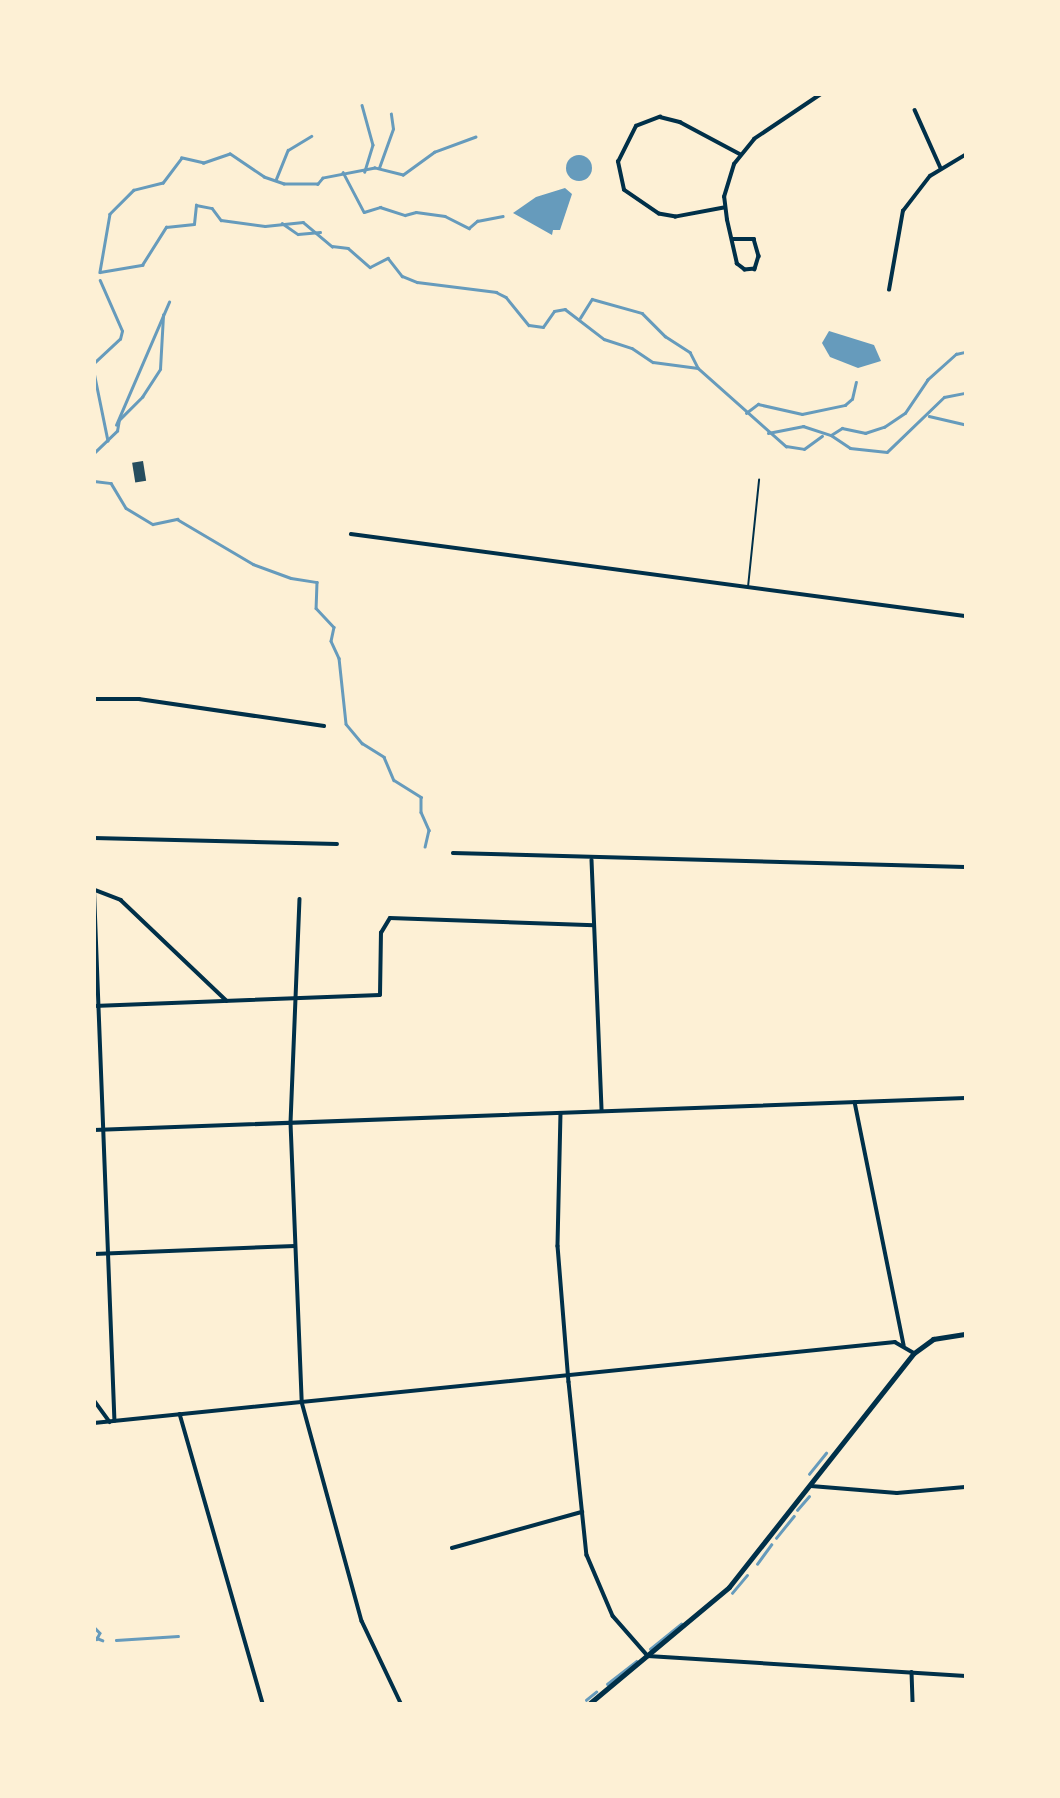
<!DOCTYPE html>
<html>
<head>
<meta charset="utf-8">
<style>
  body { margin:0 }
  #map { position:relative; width:1060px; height:1798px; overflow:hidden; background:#fdf0d5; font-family:Raleway,sans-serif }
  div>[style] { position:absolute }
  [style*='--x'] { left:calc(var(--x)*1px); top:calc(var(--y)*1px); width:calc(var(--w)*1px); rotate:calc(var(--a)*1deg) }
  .water>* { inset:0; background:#669bbc }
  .round { border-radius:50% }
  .stream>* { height:2.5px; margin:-1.25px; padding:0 1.25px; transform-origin:1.25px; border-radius:1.25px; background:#669bbc }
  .building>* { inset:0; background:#264d5e; transform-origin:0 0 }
  .service>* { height:2px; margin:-1px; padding:0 1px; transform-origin:1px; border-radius:1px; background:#003049 }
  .minor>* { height:3.5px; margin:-1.75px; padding:0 1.75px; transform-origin:1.75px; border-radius:1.75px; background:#003049 }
  .primary>* { height:5px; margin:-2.5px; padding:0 2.5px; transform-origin:2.5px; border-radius:2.5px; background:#003049 }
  span { translate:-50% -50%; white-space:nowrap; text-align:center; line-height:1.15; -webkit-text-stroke:7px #fdf0d5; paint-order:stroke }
  .frame { position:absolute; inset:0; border:96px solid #fdf0d5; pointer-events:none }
</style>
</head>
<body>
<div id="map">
  <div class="water">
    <div class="round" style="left:566px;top:155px;width:26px;height:26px"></div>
    <div style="clip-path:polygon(565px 188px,572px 194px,560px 230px,553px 230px,552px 235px,513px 213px,536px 197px)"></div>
    <div style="clip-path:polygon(829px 331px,874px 345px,881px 361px,858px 368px,830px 357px,822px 343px)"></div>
  </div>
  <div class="stream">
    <div style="--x:362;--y:105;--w:41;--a:74.6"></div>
    <div style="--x:373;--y:145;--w:28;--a:107"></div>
    <div style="--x:476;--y:137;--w:44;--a:159.9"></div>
    <div style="--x:435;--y:152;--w:39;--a:144"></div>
    <div style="--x:403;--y:175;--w:29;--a:-166"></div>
    <div style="--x:375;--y:168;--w:53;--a:169.1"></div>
    <div style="--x:323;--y:178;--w:8;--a:130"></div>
    <div style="--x:318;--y:184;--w:34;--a:180"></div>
    <div style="--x:284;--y:184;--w:21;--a:-161"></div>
    <div style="--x:264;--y:177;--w:41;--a:-145.9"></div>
    <div style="--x:230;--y:154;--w:28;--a:161"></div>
    <div style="--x:204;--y:163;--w:23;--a:-167"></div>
    <div style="--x:182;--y:158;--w:31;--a:127"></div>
    <div style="--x:163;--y:183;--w:30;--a:166"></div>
    <div style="--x:134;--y:190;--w:34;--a:135"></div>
    <div style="--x:110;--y:214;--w:59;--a:99.8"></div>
    <div style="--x:100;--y:272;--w:43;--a:-9.5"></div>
    <div style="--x:142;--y:265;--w:45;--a:-57.7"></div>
    <div style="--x:166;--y:227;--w:28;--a:-6"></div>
    <div style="--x:194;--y:224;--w:19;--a:-84"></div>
    <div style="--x:196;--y:205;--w:16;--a:11"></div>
    <div style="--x:212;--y:208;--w:15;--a:53"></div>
    <div style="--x:221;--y:220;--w:44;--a:7.8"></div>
    <div style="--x:265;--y:226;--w:38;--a:-6"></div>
    <div style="--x:303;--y:222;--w:38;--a:40"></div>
    <div style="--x:332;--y:246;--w:16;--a:7"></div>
    <div style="--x:348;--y:248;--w:29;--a:41"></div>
    <div style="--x:370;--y:267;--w:20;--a:-27"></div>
    <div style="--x:388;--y:258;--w:23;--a:52"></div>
    <div style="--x:402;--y:276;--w:16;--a:22"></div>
    <div style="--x:417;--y:282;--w:80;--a:7.2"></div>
    <div style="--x:496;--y:292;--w:11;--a:27"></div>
    <div style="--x:506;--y:297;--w:36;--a:51"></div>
    <div style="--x:529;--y:325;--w:14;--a:8"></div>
    <div style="--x:543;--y:327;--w:19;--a:-55"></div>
    <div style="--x:554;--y:311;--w:11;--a:-10"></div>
    <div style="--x:565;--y:309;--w:49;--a:37.6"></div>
    <div style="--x:604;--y:339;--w:29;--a:18"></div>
    <div style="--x:632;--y:348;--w:25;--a:34"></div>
    <div style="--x:653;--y:362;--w:45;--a:7.6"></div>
    <div style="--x:698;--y:368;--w:118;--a:41.6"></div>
    <div style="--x:786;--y:446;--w:18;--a:9"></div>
    <div style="--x:804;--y:449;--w:22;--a:-36"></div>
    <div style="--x:379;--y:168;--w:41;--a:-70.3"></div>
    <div style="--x:393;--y:129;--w:15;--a:-98"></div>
    <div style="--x:343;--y:172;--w:45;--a:62.3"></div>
    <div style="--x:364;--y:212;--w:17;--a:-17"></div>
    <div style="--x:380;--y:207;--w:26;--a:18"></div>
    <div style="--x:405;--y:215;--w:11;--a:-15"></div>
    <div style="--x:416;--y:212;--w:29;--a:8"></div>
    <div style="--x:445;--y:216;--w:27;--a:27"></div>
    <div style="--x:469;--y:228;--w:11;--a:-41"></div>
    <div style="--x:477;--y:221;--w:26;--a:-11"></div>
    <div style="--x:276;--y:179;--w:31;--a:-68"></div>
    <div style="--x:288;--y:150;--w:27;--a:-31"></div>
    <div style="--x:282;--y:223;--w:19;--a:35"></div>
    <div style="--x:298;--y:234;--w:22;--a:-5"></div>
    <div style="--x:580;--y:318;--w:22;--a:-58"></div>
    <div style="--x:592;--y:299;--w:52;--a:15.6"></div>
    <div style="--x:642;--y:313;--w:33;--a:45"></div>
    <div style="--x:665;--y:336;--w:30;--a:33"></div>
    <div style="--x:690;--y:352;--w:18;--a:63"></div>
    <div style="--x:94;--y:363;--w:35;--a:-43"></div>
    <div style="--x:120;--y:339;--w:8;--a:-76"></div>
    <div style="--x:122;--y:331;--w:55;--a:-113.7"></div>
    <div style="--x:94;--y:372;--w:70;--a:78.5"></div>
    <div style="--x:746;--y:413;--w:15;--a:-37"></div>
    <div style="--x:758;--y:404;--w:45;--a:12.8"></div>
    <div style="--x:802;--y:414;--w:44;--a:-11.8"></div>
    <div style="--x:845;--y:405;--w:9;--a:-41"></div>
    <div style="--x:852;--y:399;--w:17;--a:-77"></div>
    <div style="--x:929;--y:416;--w:37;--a:13"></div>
    <div style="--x:116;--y:425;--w:134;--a:-66.7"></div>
    <div style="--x:768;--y:433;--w:36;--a:-11"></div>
    <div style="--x:803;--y:426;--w:29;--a:18"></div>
    <div style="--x:831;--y:435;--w:13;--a:-32"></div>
    <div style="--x:842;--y:428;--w:24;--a:12"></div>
    <div style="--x:865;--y:433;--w:20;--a:-18"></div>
    <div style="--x:884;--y:427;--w:25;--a:-34"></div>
    <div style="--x:905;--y:413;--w:40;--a:-56"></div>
    <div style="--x:927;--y:380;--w:39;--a:-42"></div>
    <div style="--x:956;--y:354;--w:9;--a:-13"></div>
    <div style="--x:831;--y:435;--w:23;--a:34"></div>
    <div style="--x:850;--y:448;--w:37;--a:6"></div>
    <div style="--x:887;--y:452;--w:79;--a:-44"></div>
    <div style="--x:944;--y:397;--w:21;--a:-11"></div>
    <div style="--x:94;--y:453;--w:32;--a:-44"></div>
    <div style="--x:117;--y:431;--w:11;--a:-80"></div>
    <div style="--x:119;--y:420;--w:33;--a:-45"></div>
    <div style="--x:142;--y:397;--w:33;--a:-57"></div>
    <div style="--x:160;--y:369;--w:54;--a:-86.8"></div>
    <div style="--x:94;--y:481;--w:17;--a:7"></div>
    <div style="--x:111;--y:483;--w:29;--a:59"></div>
    <div style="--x:126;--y:508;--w:31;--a:31"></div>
    <div style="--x:153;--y:524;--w:25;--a:-12"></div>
    <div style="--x:177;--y:519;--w:88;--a:30.6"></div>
    <div style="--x:253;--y:564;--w:40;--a:20.2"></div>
    <div style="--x:291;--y:578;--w:26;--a:9"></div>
    <div style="--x:317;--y:582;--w:26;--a:92"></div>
    <div style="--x:316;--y:608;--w:26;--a:47"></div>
    <div style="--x:334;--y:627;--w:14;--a:102"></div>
    <div style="--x:331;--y:641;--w:19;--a:65"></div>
    <div style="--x:339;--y:658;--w:66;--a:83.9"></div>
    <div style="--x:346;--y:724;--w:25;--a:50"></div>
    <div style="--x:362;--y:743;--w:26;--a:32"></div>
    <div style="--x:384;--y:757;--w:25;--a:67"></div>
    <div style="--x:394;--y:780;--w:32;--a:32"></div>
    <div style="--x:421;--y:797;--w:15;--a:90"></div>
    <div style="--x:421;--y:812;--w:20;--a:66"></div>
    <div style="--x:429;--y:830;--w:17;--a:103"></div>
    <div style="--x:809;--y:1474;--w:27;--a:-51"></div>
    <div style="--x:797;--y:1510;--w:18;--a:-49"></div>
    <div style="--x:776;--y:1538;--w:28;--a:-51"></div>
    <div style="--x:757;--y:1564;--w:24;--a:-54"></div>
    <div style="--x:732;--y:1593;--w:23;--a:-50"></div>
    <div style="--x:94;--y:1627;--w:8;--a:45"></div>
    <div style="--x:100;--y:1633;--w:7;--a:117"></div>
    <div style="--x:94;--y:1637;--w:9;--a:21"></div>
    <div style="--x:116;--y:1640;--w:62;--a:-3.7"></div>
    <div style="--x:650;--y:1649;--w:40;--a:-39"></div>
    <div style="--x:607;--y:1684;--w:37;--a:-38"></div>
    <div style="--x:586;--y:1700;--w:13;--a:-39"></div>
  </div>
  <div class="building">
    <div style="left:143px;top:461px;width:20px;height:11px;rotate:81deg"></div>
  </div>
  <div class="service">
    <div style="--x:748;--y:587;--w:108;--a:-84.1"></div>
  </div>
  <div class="minor">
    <div style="--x:915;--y:110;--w:64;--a:65.9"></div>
    <div style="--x:724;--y:208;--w:49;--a:169.4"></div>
    <div style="--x:676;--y:217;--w:17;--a:-170"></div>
    <div style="--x:659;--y:214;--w:42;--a:-145.6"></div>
    <div style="--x:624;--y:190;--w:29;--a:-102"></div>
    <div style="--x:618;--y:162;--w:40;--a:-63.4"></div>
    <div style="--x:636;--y:126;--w:26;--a:-21"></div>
    <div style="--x:660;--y:117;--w:21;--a:14"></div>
    <div style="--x:680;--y:122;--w:68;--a:28.1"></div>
    <div style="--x:732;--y:239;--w:22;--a:0"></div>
    <div style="--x:754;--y:239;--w:18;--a:74"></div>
    <div style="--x:759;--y:256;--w:14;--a:107"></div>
    <div style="--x:755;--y:269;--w:10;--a:174"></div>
    <div style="--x:745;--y:270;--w:10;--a:-143"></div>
    <div style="--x:737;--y:264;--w:45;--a:-102.8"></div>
    <div style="--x:727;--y:220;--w:23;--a:-97"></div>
    <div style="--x:724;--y:197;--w:34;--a:-73"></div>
    <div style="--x:734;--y:164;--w:32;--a:-51"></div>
    <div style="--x:754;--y:139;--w:81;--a:-33.9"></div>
    <div style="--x:889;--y:290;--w:80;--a:-80"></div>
    <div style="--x:903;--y:211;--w:44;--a:-52.4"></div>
    <div style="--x:930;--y:176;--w:41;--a:-31"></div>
    <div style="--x:351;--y:534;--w:619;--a:7.61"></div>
    <div style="--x:94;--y:699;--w:45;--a:0"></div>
    <div style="--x:139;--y:699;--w:187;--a:8.3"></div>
    <div style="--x:94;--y:838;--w:243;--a:1.4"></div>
    <div style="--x:453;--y:853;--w:512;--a:1.57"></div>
    <div style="--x:592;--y:860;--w:251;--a:87.7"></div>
    <div style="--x:94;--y:878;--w:543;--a:87.79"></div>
    <div style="--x:95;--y:890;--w:28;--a:21"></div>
    <div style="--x:121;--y:900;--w:146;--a:43.6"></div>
    <div style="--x:300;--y:899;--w:224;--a:92.3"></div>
    <div style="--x:291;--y:1123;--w:279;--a:87.7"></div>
    <div style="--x:302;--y:1402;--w:227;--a:74.7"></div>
    <div style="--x:362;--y:1621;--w:91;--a:64.6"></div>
    <div style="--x:94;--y:1006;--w:286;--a:-2.2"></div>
    <div style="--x:380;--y:995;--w:62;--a:-89.1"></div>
    <div style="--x:381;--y:933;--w:17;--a:-59"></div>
    <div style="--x:390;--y:918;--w:204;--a:2"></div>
    <div style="--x:855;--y:1102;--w:248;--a:78.6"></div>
    <div style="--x:561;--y:1113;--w:133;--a:91.3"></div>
    <div style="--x:558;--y:1246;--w:136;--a:85.4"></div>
    <div style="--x:569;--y:1382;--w:174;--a:84.1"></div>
    <div style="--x:587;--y:1555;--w:66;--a:66.9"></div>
    <div style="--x:613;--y:1616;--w:53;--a:48.8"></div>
    <div style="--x:648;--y:1656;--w:318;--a:3.6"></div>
    <div style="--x:94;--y:1130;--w:872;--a:-2.1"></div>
    <div style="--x:94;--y:1254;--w:201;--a:-2.3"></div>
    <div style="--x:94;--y:1400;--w:27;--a:54"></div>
    <div style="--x:180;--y:1414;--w:301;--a:74"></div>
    <div style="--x:94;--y:1423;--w:805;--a:-5.77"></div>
    <div style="--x:895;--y:1342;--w:22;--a:30"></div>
    <div style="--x:811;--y:1486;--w:86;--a:4.7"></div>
    <div style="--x:897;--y:1493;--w:68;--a:-5"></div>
    <div style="--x:452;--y:1548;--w:135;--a:-15.5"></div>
    <div style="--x:912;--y:1672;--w:31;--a:88"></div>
  </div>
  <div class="primary">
    <div style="--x:590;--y:1703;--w:181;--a:-39.8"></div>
    <div style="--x:729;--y:1587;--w:298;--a:-51.7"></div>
    <div style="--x:914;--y:1353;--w:24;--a:-36"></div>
    <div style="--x:933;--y:1339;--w:32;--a:-9"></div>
  </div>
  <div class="frame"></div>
</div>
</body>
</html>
